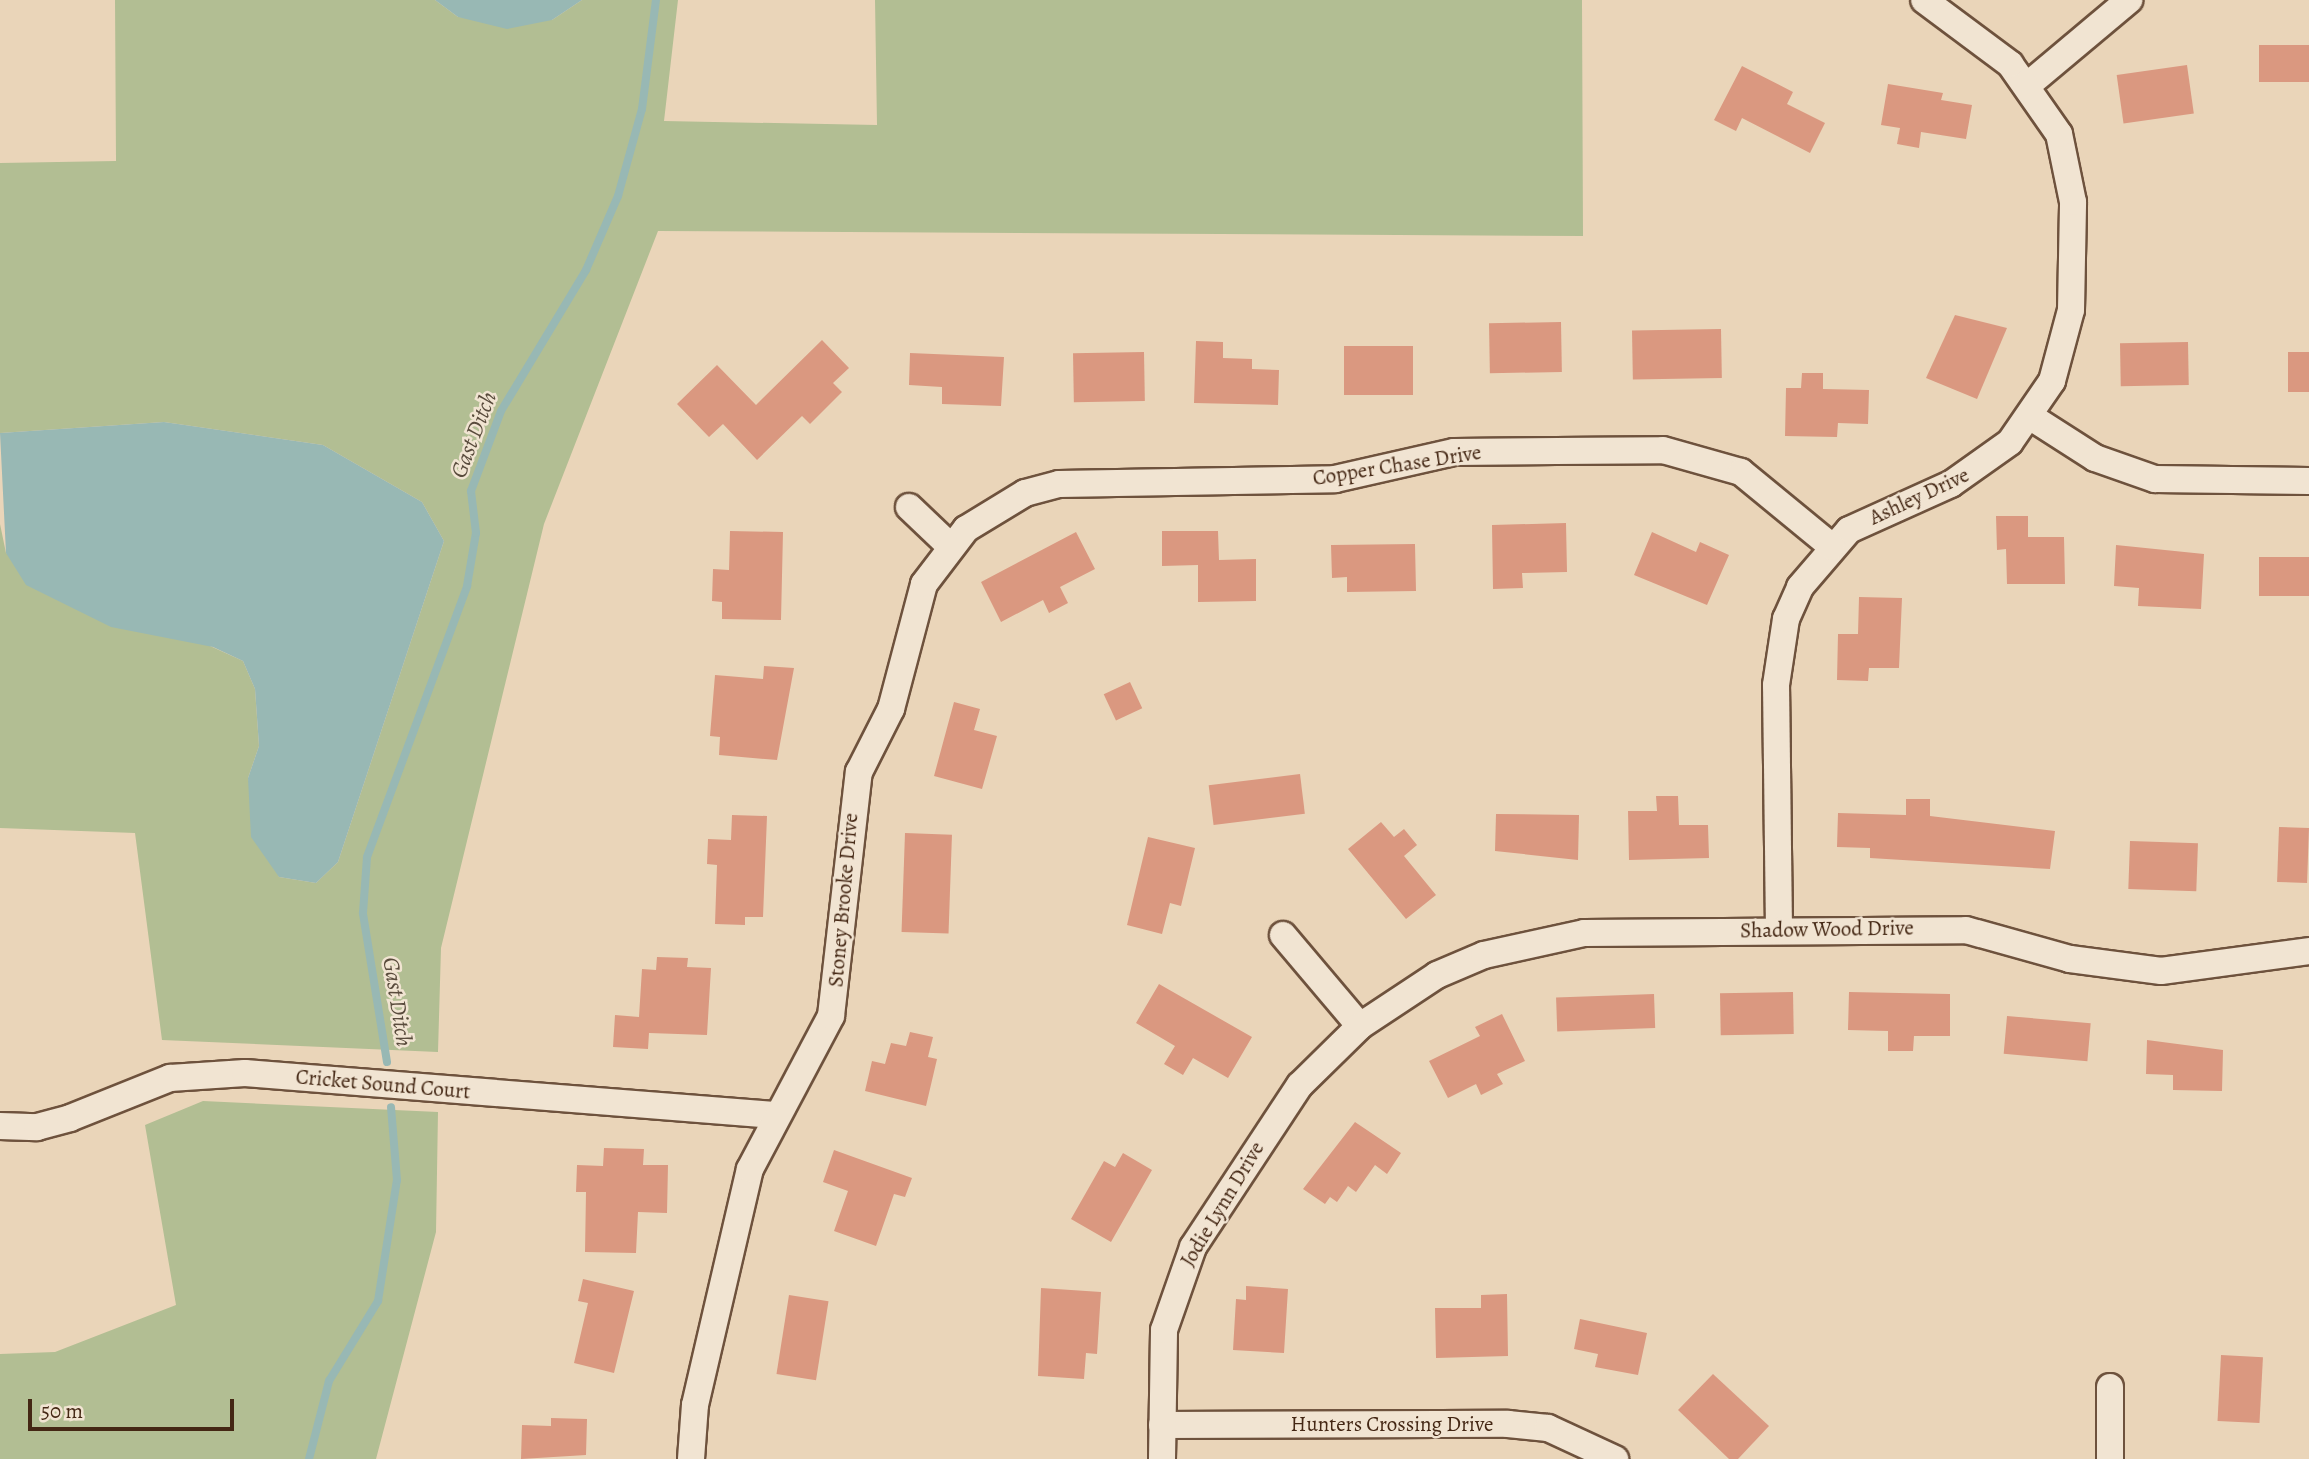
<!DOCTYPE html>
<html>
<head>
<meta charset="utf-8">
<style>
  body { margin:0 }
  #map { position:relative; width:2309px; height:1459px; overflow:hidden; background:#ead5b9; font-family:Alegreya,serif }
  div>[style] { position:absolute }
  [style*='--x'] { left:calc(var(--x)*1px); top:calc(var(--y)*1px); width:calc(var(--w)*1px); rotate:calc(var(--a)*1deg) }
  .green>* { inset:0; background:#b2be93 }
  .water>* { inset:0; background:#98b8b4 }
  .stream>* { height:8px; margin:-4px; padding:0 4px; transform-origin:4px; border-radius:4px; background:#98b8b4 }
  .building>* { inset:0; background:#da9880; transform-origin:0 0 }
  .roads { filter:drop-shadow(2px 0 #6e523d) drop-shadow(-2px 0 #6e523d) drop-shadow(0 2px #6e523d) drop-shadow(0 -2px #6e523d) }
  .street>* { height:26px; margin:-13px; padding:0 13px; transform-origin:13px; border-radius:13px; background:#f1e4d2 }
  span { translate:-50% -50%; white-space:nowrap; text-align:center; line-height:1.15; -webkit-text-stroke:5px #f1e4d2; paint-order:stroke }
  .street-label { font-size:21px; color:#442714 }
  .water-label { font-size:23px; color:#594b3c; font-style:italic }
  .scale { position:absolute; left:28px; top:1399px; width:206px; height:32px; box-sizing:border-box; border:4px solid #442714; border-top:0; padding-left:9px; font-size:21px; line-height:24px; white-space:nowrap; color:#442714; -webkit-text-stroke:5px #f1e4d2; paint-order:stroke }
</style>
</head>
<body>
<div id="map">
  <div class="green">
    <div style="clip-path:polygon(115px 0,435px 0,458px 17px,552px 20px,582px 0,678px 0,664px 121px,877px 125px,875px 0,1582px 0,1583px 236px,658px 231px,544px 524px,441px 948px,438px 1052px,162px 1040px,135px 833px,0 828px,0 524px,6px 553px,243px 661px,255px 689px,259px 746px,248px 778px,279px 877px,316px 883px,338px 862px,444px 541px,422px 502px,323px 445px,164px 422px,0 433px,0 163px,116px 161px)"></div>
    <div style="clip-path:polygon(203px 1101px,438px 1112px,436px 1232px,376px 1459px,0 1459px,0 1354px,55px 1352px,176px 1305px,145px 1125px)"></div>
  </div>
  <div class="water">
    <div style="clip-path:polygon(435px 0,582px 0,552px 20px,507px 29px,458px 17px)"></div>
    <div style="clip-path:polygon(164px 422px,323px 445px,422px 502px,444px 541px,338px 862px,316px 883px,279px 877px,251px 837px,248px 778px,259px 746px,255px 689px,243px 661px,213px 647px,111px 627px,26px 585px,6px 553px,0 433px)"></div>
  </div>
  <div class="stream">
    <div style="--x:387;--y:1062;--w:151;--a:-99.2"></div>
    <div style="--x:363;--y:913;--w:56;--a:-85.9"></div>
    <div style="--x:367;--y:857;--w:289;--a:-69.7"></div>
    <div style="--x:467;--y:586;--w:54;--a:-80.4"></div>
    <div style="--x:476;--y:533;--w:42;--a:-96.8"></div>
    <div style="--x:471;--y:491;--w:85;--a:-69.4"></div>
    <div style="--x:501;--y:411;--w:165;--a:-58.9"></div>
    <div style="--x:586;--y:270;--w:81;--a:-66.6"></div>
    <div style="--x:618;--y:196;--w:90;--a:-74.6"></div>
    <div style="--x:642;--y:109;--w:110;--a:-82.7"></div>
    <div style="--x:309;--y:1459;--w:81;--a:-75.6"></div>
    <div style="--x:329;--y:1381;--w:94;--a:-58.5"></div>
    <div style="--x:378;--y:1301;--w:122;--a:-81.1"></div>
    <div style="--x:397;--y:1180;--w:73;--a:-94.7"></div>
  </div>
  <div class="building">
    <div style="left:2259px;top:45px;width:50px;height:37px"></div>
    <div style="left:2187px;top:65px;width:49px;height:71px;rotate:82deg"></div>
    <div style="clip-path:polygon(1742px 66px,1793px 92px,1787px 104px,1825px 123px,1810px 153px,1742px 118px,1736px 131px,1714px 120px)"></div>
    <div style="clip-path:polygon(1888px 84px,1943px 93px,1941px 100px,1972px 105px,1966px 139px,1921px 132px,1919px 148px,1897px 144px,1900px 128px,1881px 125px)"></div>
    <div style="clip-path:polygon(1955px 315px,2007px 328px,1977px 399px,1926px 378px)"></div>
    <div style="left:1561px;top:322px;width:50px;height:72px;rotate:89deg"></div>
    <div style="left:1721px;top:329px;width:49px;height:89px;rotate:89deg"></div>
    <div style="clip-path:polygon(822px 340px,849px 368px,833px 383px,842px 392px,810px 424px,802px 416px,757px 460px,723px 424px,709px 437px,677px 404px,717px 365px,756px 405px)"></div>
    <div style="clip-path:polygon(1196px 341px,1223px 342px,1223px 358px,1252px 359px,1252px 369px,1279px 370px,1278px 405px,1194px 403px)"></div>
    <div style="left:2188px;top:342px;width:43px;height:68px;rotate:89deg"></div>
    <div style="left:1413px;top:346px;width:49px;height:69px;rotate:90deg"></div>
    <div style="left:1144px;top:352px;width:49px;height:71px;rotate:89deg"></div>
    <div style="left:2288px;top:352px;width:21px;height:40px"></div>
    <div style="clip-path:polygon(910px 353px,1004px 357px,1001px 406px,942px 404px,942px 387px,909px 385px)"></div>
    <div style="clip-path:polygon(1802px 373px,1823px 373px,1823px 389px,1869px 390px,1868px 424px,1838px 423px,1837px 437px,1785px 436px,1786px 388px,1801px 388px)"></div>
    <div style="clip-path:polygon(1996px 516px,2028px 516px,2028px 537px,2064px 537px,2065px 584px,2007px 584px,2006px 549px,1997px 550px)"></div>
    <div style="clip-path:polygon(1566px 523px,1567px 572px,1522px 573px,1523px 588px,1493px 589px,1492px 525px)"></div>
    <div style="clip-path:polygon(730px 531px,783px 532px,781px 620px,722px 619px,722px 602px,712px 601px,713px 569px,729px 570px)"></div>
    <div style="clip-path:polygon(1162px 531px,1218px 531px,1219px 560px,1256px 559px,1256px 601px,1198px 602px,1198px 565px,1162px 566px)"></div>
    <div style="clip-path:polygon(1076px 532px,1095px 569px,1060px 587px,1068px 603px,1049px 613px,1043px 600px,1001px 622px,981px 582px)"></div>
    <div style="clip-path:polygon(1652px 532px,1696px 552px,1700px 542px,1729px 555px,1707px 605px,1634px 575px)"></div>
    <div style="clip-path:polygon(1415px 544px,1416px 591px,1347px 592px,1347px 577px,1332px 578px,1331px 545px)"></div>
    <div style="clip-path:polygon(2116px 545px,2204px 554px,2201px 609px,2138px 606px,2139px 588px,2114px 586px)"></div>
    <div style="left:2259px;top:557px;width:50px;height:39px"></div>
    <div style="clip-path:polygon(1859px 597px,1902px 598px,1899px 668px,1869px 668px,1868px 681px,1837px 680px,1838px 634px,1858px 634px)"></div>
    <div style="clip-path:polygon(764px 666px,794px 668px,777px 760px,719px 755px,720px 737px,710px 736px,715px 675px,763px 679px)"></div>
    <div style="left:1130px;top:682px;width:29px;height:29px;rotate:65deg"></div>
    <div style="clip-path:polygon(954px 702px,980px 709px,974px 730px,997px 736px,982px 789px,934px 776px)"></div>
    <div style="left:1300px;top:774px;width:40px;height:92px;rotate:83deg"></div>
    <div style="clip-path:polygon(1656px 796px,1678px 796px,1679px 825px,1708px 825px,1709px 858px,1629px 860px,1628px 811px,1657px 811px)"></div>
    <div style="clip-path:polygon(1906px 799px,1930px 799px,1930px 816px,2055px 831px,2050px 869px,1870px 858px,1870px 848px,1837px 847px,1838px 813px,1906px 815px)"></div>
    <div style="clip-path:polygon(1496px 814px,1579px 815px,1578px 860px,1495px 851px)"></div>
    <div style="clip-path:polygon(732px 815px,767px 816px,763px 917px,745px 917px,745px 925px,715px 924px,717px 865px,707px 864px,708px 839px,731px 840px)"></div>
    <div style="clip-path:polygon(1381px 822px,1394px 837px,1404px 829px,1417px 845px,1404px 856px,1436px 895px,1406px 919px,1348px 849px)"></div>
    <div style="left:2279px;top:827px;width:30px;height:55px;rotate:2deg"></div>
    <div style="left:905px;top:833px;width:47px;height:99px;rotate:2deg"></div>
    <div style="clip-path:polygon(1148px 837px,1195px 848px,1181px 906px,1170px 903px,1162px 934px,1127px 925px)"></div>
    <div style="left:2130px;top:841px;width:68px;height:48px;rotate:2deg"></div>
    <div style="clip-path:polygon(657px 957px,688px 958px,687px 967px,711px 968px,707px 1035px,649px 1033px,648px 1049px,613px 1047px,615px 1015px,639px 1017px,642px 969px,656px 970px)"></div>
    <div style="clip-path:polygon(1159px 984px,1252px 1037px,1228px 1078px,1193px 1058px,1183px 1075px,1164px 1064px,1175px 1046px,1136px 1023px)"></div>
    <div style="left:1793px;top:992px;width:42px;height:73px;rotate:89deg"></div>
    <div style="clip-path:polygon(1849px 992px,1950px 994px,1950px 1036px,1914px 1036px,1913px 1051px,1888px 1051px,1888px 1031px,1848px 1030px)"></div>
    <div style="left:1654px;top:994px;width:34px;height:98px;rotate:88deg"></div>
    <div style="clip-path:polygon(1502px 1014px,1525px 1061px,1497px 1074px,1503px 1084px,1481px 1095px,1476px 1084px,1448px 1098px,1429px 1061px,1480px 1036px,1475px 1027px)"></div>
    <div style="left:2007px;top:1016px;width:84px;height:38px;rotate:5deg"></div>
    <div style="clip-path:polygon(910px 1032px,933px 1037px,928px 1057px,937px 1059px,926px 1106px,865px 1091px,872px 1061px,885px 1064px,891px 1043px,906px 1046px)"></div>
    <div style="clip-path:polygon(2147px 1040px,2223px 1050px,2222px 1091px,2173px 1090px,2173px 1075px,2146px 1074px)"></div>
    <div style="clip-path:polygon(1355px 1122px,1401px 1153px,1387px 1174px,1375px 1165px,1356px 1192px,1348px 1186px,1337px 1202px,1330px 1197px,1325px 1204px,1303px 1189px)"></div>
    <div style="clip-path:polygon(604px 1148px,644px 1149px,643px 1165px,668px 1165px,667px 1213px,638px 1212px,636px 1253px,585px 1252px,586px 1192px,576px 1192px,577px 1165px,603px 1166px)"></div>
    <div style="clip-path:polygon(834px 1150px,912px 1178px,905px 1197px,894px 1194px,876px 1246px,834px 1231px,848px 1191px,823px 1182px)"></div>
    <div style="clip-path:polygon(1123px 1153px,1152px 1170px,1111px 1242px,1071px 1219px,1104px 1161px,1115px 1167px)"></div>
    <div style="clip-path:polygon(583px 1279px,634px 1291px,614px 1373px,574px 1363px,588px 1303px,578px 1301px)"></div>
    <div style="clip-path:polygon(1246px 1286px,1288px 1289px,1284px 1353px,1233px 1350px,1236px 1299px,1246px 1300px)"></div>
    <div style="clip-path:polygon(1041px 1288px,1101px 1292px,1097px 1354px,1086px 1353px,1084px 1379px,1038px 1376px)"></div>
    <div style="clip-path:polygon(1507px 1294px,1508px 1356px,1436px 1358px,1435px 1308px,1481px 1308px,1481px 1295px)"></div>
    <div style="left:789px;top:1295px;width:40px;height:80px;rotate:9deg"></div>
    <div style="clip-path:polygon(1580px 1319px,1647px 1333px,1638px 1375px,1595px 1367px,1598px 1354px,1574px 1349px)"></div>
    <div style="left:2221px;top:1355px;width:42px;height:66px;rotate:3deg"></div>
    <div style="clip-path:polygon(1713px 1374px,1769px 1426px,1738px 1459px,1729px 1459px,1678px 1410px)"></div>
    <div style="clip-path:polygon(551px 1418px,587px 1419px,586px 1455px,521px 1459px,522px 1425px,551px 1426px)"></div>
  </div>
  <div class="roads">
    <div class="street">
      <div style="--x:2029;--y:84;--w:131;--a:-40"></div>
      <div style="--x:2031;--y:417;--w:76;--a:32.6"></div>
      <div style="--x:2095;--y:458;--w:64;--a:19.3"></div>
      <div style="--x:2155;--y:479;--w:154;--a:0.7"></div>
      <div style="--x:909;--y:507;--w:57;--a:43.6"></div>
      <div style="--x:1779;--y:929;--w:244;--a:-90.7"></div>
      <div style="--x:1776;--y:685;--w:67;--a:-81.4"></div>
      <div style="--x:1786;--y:619;--w:35;--a:-66"></div>
      <div style="--x:1800;--y:587;--w:75;--a:-49.3"></div>
      <div style="--x:1849;--y:530;--w:112;--a:-24.3"></div>
      <div style="--x:1951;--y:484;--w:72;--a:-35.4"></div>
      <div style="--x:2010;--y:442;--w:74;--a:-55.5"></div>
      <div style="--x:2052;--y:381;--w:73;--a:-75"></div>
      <div style="--x:2071;--y:310;--w:108;--a:-88.9"></div>
      <div style="--x:2073;--y:202;--w:69;--a:-101.6"></div>
      <div style="--x:2059;--y:134;--w:85;--a:-125"></div>
      <div style="--x:2010;--y:64;--w:107;--a:-143.3"></div>
      <div style="--x:1283;--y:935;--w:119;--a:49.8"></div>
      <div style="--x:0;--y:1126;--w:37;--a:2"></div>
      <div style="--x:37;--y:1127;--w:34;--a:-15"></div>
      <div style="--x:70;--y:1118;--w:108;--a:-21.8"></div>
      <div style="--x:170;--y:1078;--w:75;--a:-3.8"></div>
      <div style="--x:245;--y:1073;--w:531;--a:4.54"></div>
      <div style="--x:1162;--y:1425;--w:346;--a:-0.2"></div>
      <div style="--x:1508;--y:1424;--w:40;--a:5.7"></div>
      <div style="--x:1548;--y:1428;--w:74;--a:24.8"></div>
      <div style="--x:691;--y:1459;--w:54;--a:-85.8"></div>
      <div style="--x:695;--y:1405;--w:242;--a:-76.9"></div>
      <div style="--x:750;--y:1169;--w:173;--a:-62.1"></div>
      <div style="--x:831;--y:1016;--w:246;--a:-83.5"></div>
      <div style="--x:859;--y:772;--w:71;--a:-63.1"></div>
      <div style="--x:891;--y:709;--w:129;--a:-75.2"></div>
      <div style="--x:924;--y:584;--w:69;--a:-52.6"></div>
      <div style="--x:966;--y:529;--w:69;--a:-31.4"></div>
      <div style="--x:1025;--y:493;--w:35;--a:-15"></div>
      <div style="--x:1059;--y:484;--w:276;--a:-1"></div>
      <div style="--x:1335;--y:479;--w:122;--a:-12.8"></div>
      <div style="--x:1454;--y:452;--w:209;--a:-0.5"></div>
      <div style="--x:1663;--y:450;--w:81;--a:15.8"></div>
      <div style="--x:1741;--y:472;--w:117;--a:39.4"></div>
      <div style="--x:1162;--y:1459;--w:129;--a:-89.1"></div>
      <div style="--x:1164;--y:1330;--w:88;--a:-70.7"></div>
      <div style="--x:1193;--y:1247;--w:194;--a:-56.6"></div>
      <div style="--x:1300;--y:1085;--w:84;--a:-44.5"></div>
      <div style="--x:1360;--y:1026;--w:92;--a:-33.5"></div>
      <div style="--x:1437;--y:975;--w:51;--a:-23.1"></div>
      <div style="--x:1484;--y:955;--w:102;--a:-12.4"></div>
      <div style="--x:1584;--y:933;--w:382;--a:-0.4"></div>
      <div style="--x:1966;--y:930;--w:108;--a:15.6"></div>
      <div style="--x:2070;--y:959;--w:92;--a:7.5"></div>
      <div style="--x:2161;--y:971;--w:149;--a:-7.7"></div>
      <div style="--x:2110;--y:1459;--w:72;--a:-90"></div>
    </div>
  </div>
  <div class="street-label">
    <span style="left:1397px;top:465px;rotate:-9deg">Copper Chase Drive</span>
    <span style="left:1919px;top:496px;rotate:-25deg">Ashley Drive</span>
    <span style="left:843px;top:900px;rotate:-85deg">Stoney Brooke Drive</span>
    <span style="left:1827px;top:929px;rotate:-1deg">Shadow Wood Drive</span>
    <span style="left:383px;top:1084px;rotate:5deg">Cricket Sound Court</span>
    <span style="left:1222px;top:1204px;rotate:-59deg">Jodie Lynn Drive</span>
    <span style="left:1392px;top:1424px">Hunters Crossing Drive</span>
  </div>
  <div class="water-label">
    <span style="left:474px;top:435px;rotate:-69deg">Gast Ditch</span>
    <span style="left:397px;top:1002px;rotate:81deg">Gast Ditch</span>
  </div>
  <div class="scale">50 m</div>
</div>
</body>
</html>
